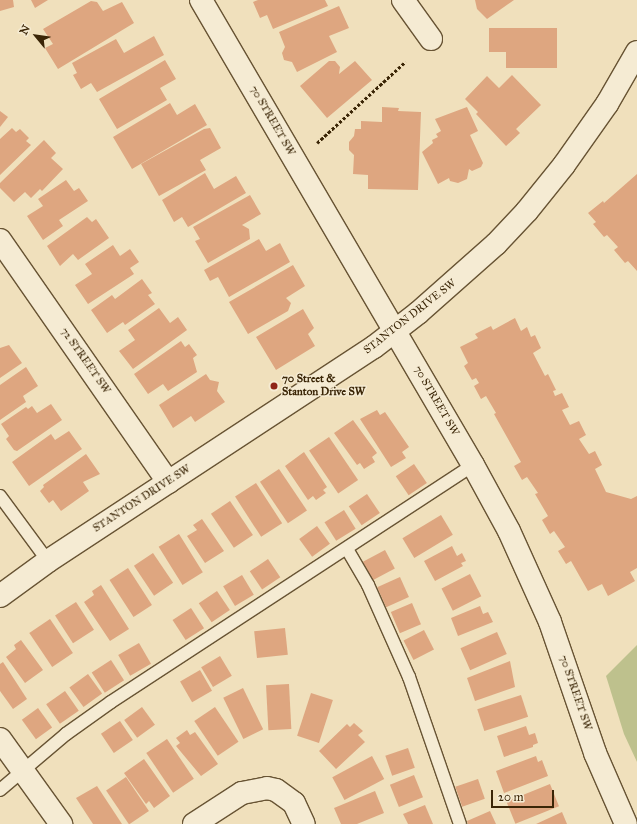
<!DOCTYPE html>
<html>
<head>
<meta charset="utf-8">
<style>
  body { margin:0 }
  #map { position:relative; width:637px; height:824px; overflow:hidden; background:#f0e0bc; font-family:"IM FELL Great Primer",serif }
  div>[style] { position:absolute }
  [style*='--x'] { left:calc(var(--x)*1px); top:calc(var(--y)*1px); width:calc(var(--w)*1px); rotate:calc(var(--a)*1deg) }
  .green>* { inset:0; background:#bec18d }
  .building>* { inset:0; background:#dea680; transform-origin:0 0 }
  .path>* { height:2.5px; margin-top:-1.25px; transform-origin:0; background:repeating-linear-gradient(90deg,#3a2506 0 3px,transparent 0 5px) }
  .roads { filter:drop-shadow(1px 0 #685434) drop-shadow(-1px 0 #685434) drop-shadow(0 1px #685434) drop-shadow(0 -1px #685434) }
  .lane>* { height:12px; margin:-6px; padding:0 6px; transform-origin:6px; border-radius:6px; background:#f5ebd3 }
  .street>* { height:22px; margin:-11px; padding:0 11px; transform-origin:11px; border-radius:11px; background:#f5ebd3 }
  .secondary>* { height:22px; margin:-11px; padding:0 11px; transform-origin:11px; border-radius:11px; background:#f5ebd3 }
  .dots>* { width:11px; height:11px; translate:-50% -50%; box-sizing:border-box; border:2px solid #f5ebd3; border-radius:50% }
  span { translate:-50% -50%; white-space:nowrap; text-align:center; line-height:1.15; -webkit-text-stroke:3px #f5ebd3; paint-order:stroke }
  .street-label { font-size:11px; color:#3a2506 }
  .poi-label { font-size:11px; color:#3a2506; font-weight:700 }
  .left { translate:0 -50%; text-align:left }
  .north { position:absolute; left:16px; top:16px; width:40px; height:40px; -webkit-text-stroke:3px #f5ebd3; paint-order:stroke; rotate:299deg; font-size:11px; font-weight:700; line-height:16px; text-align:center; color:#3a2506 }
  .north::after { content:''; display:block; margin:auto; width:14px; height:18px; background:#3a2506; clip-path:polygon(50% 0,100% 100%,50% 72%,0 100%) }
  .scale { position:absolute; left:491px; top:790px; width:63px; height:18px; box-sizing:border-box; border:2px solid #3a2506; border-top:0; padding-left:5px; font-size:12px; line-height:14px; white-space:nowrap; color:#3a2506; -webkit-text-stroke:3px #f5ebd3; paint-order:stroke }
</style>
</head>
<body>
<div id="map">
  <div class="green">
    <div style="clip-path:polygon(637px 645px,637px 762px,624px 734px,606px 676px)"></div>
  </div>
  <div class="building">
    <div style="clip-path:polygon(0 0,13px 0,14px 7px,0 11px)"></div>
    <div style="clip-path:polygon(31px 0,48px 0,35px 8px)"></div>
    <div style="clip-path:polygon(258px 0,325px 0,328px 6px,273px 29px,267px 15px,260px 18px,253px 2px)"></div>
    <div style="clip-path:polygon(475px 0,514px 0,487px 19px,477px 9px)"></div>
    <div style="clip-path:polygon(91px 1px,97px 2px,103px 11px,122px 2px,134px 23px,58px 69px,45px 48px,53px 44px,43px 29px)"></div>
    <div style="clip-path:polygon(339px 6px,349px 28px,329px 36px,337px 52px,297px 72px,292px 62px,284px 60px,282px 53px,285px 47px,279px 32px)"></div>
    <div style="clip-path:polygon(489px 28px,557px 28px,557px 68px,506px 68px,506px 52px,489px 52px)"></div>
    <div style="clip-path:polygon(154px 36px,164px 55px,97px 92px,91px 83px,81px 89px,73px 75px,77px 73px,72px 63px,116px 39px,124px 53px)"></div>
    <div style="clip-path:polygon(165px 60px,176px 79px,160px 88px,167px 100px,117px 129px,99px 99px)"></div>
    <div style="clip-path:polygon(329px 61px,335px 61px,340px 67px,339px 74px,355px 61px,372px 80px,327px 118px,300px 86px)"></div>
    <div style="clip-path:polygon(512px 75px,541px 105px,516px 129px,520px 133px,506px 146px,476px 114px,478px 112px,465px 99px,487px 76px,499px 88px)"></div>
    <div style="clip-path:polygon(170px 103px,177px 115px,195px 104px,207px 125px,132px 169px,113px 137px)"></div>
    <div style="clip-path:polygon(382px 107px,399px 108px,398px 111px,421px 112px,418px 190px,368px 189px,368px 175px,353px 174px,354px 155px,349px 150px,349px 142px,354px 136px,355px 129px,361px 129px,361px 121px,382px 122px)"></div>
    <div style="clip-path:polygon(467px 107px,478px 131px,470px 135px,483px 163px,481px 167px,472px 171px,469px 169px,467px 179px,458px 183px,450px 181px,449px 178px,438px 184px,422px 152px,433px 143px,432px 140px,438px 137px,436px 134px,441px 131px,435px 119px)"></div>
    <div style="clip-path:polygon(0 111px,8px 117px,0 127px)"></div>
    <div style="clip-path:polygon(12px 128px,16px 132px,20px 129px,29px 138px,26px 141px,31px 145px,0 175px,0 139px)"></div>
    <div style="clip-path:polygon(210px 128px,221px 148px,200px 160px,206px 170px,159px 196px,141px 164px,204px 129px)"></div>
    <div style="clip-path:polygon(44px 140px,56px 153px,51px 158px,63px 169px,42px 191px,40px 189px,31px 198px,25px 192px,14px 202px,0 188px,0 183px)"></div>
    <div style="clip-path:polygon(205px 173px,214px 189px,236px 176px,246px 193px,188px 227px,182px 217px,174px 222px,162px 200px)"></div>
    <div style="clip-path:polygon(637px 174px,637px 271px,628px 261px,625px 263px,614px 250px,618px 247px,607px 235px,604px 237px,593px 224px,596px 222px,588px 213px,603px 201px,604px 203px)"></div>
    <div style="clip-path:polygon(66px 180px,74px 191px,79px 188px,88px 201px,59px 220px,63px 226px,43px 240px,27px 216px,43px 206px,38px 199px)"></div>
    <div style="clip-path:polygon(250px 195px,261px 214px,242px 225px,249px 229px,250px 239px,208px 263px,195px 241px,200px 239px,193px 227px)"></div>
    <div style="clip-path:polygon(87px 217px,92px 222px,96px 219px,109px 238px,78px 260px,73px 254px,60px 266px,47px 246px)"></div>
    <div style="clip-path:polygon(259px 239px,266px 251px,280px 243px,290px 262px,229px 297px,218px 277px,210px 281px,204px 270px)"></div>
    <div style="clip-path:polygon(113px 245px,120px 256px,130px 249px,139px 262px,130px 268px,134px 274px,88px 304px,75px 285px,92px 274px,85px 264px)"></div>
    <div style="clip-path:polygon(293px 265px,305px 286px,286px 298px,291px 303px,288px 311px,248px 334px,229px 302px)"></div>
    <div style="clip-path:polygon(142px 279px,152px 293px,148px 295px,155px 304px,125px 325px,123px 322px,107px 333px,91px 310px,112px 295px,115px 299px)"></div>
    <div style="clip-path:polygon(159px 308px,170px 323px,178px 317px,187px 330px,133px 369px,119px 351px,135px 340px,128px 330px)"></div>
    <div style="clip-path:polygon(303px 309px,314px 328px,308px 334px,315px 346px,276px 370px,256px 337px)"></div>
    <div style="clip-path:polygon(515px 318px,521px 331px,527px 327px,531px 337px,535px 335px,541px 348px,533px 353px,545px 376px,548px 374px,556px 390px,553px 391px,555px 396px,562px 393px,569px 407px,562px 410px,570px 425px,579px 421px,586px 435px,579px 439px,589px 454px,595px 451px,602px 465px,595px 469px,606px 492px,631px 499px,637px 496px,637px 568px,630px 572px,635px 581px,608px 596px,602px 584px,588px 591px,571px 561px,566px 564px,558px 551px,565px 547px,554px 531px,550px 534px,542px 520px,548px 516px,535px 494px,538px 493px,527px 477px,522px 480px,514px 466px,521px 462px,494px 414px,496px 413px,486px 396px,481px 399px,474px 386px,479px 383px,476px 378px,472px 380px,464px 366px,468px 363px,460px 347px,478px 338px,475px 334px,491px 326px,493px 330px)"></div>
    <div style="clip-path:polygon(181px 341px,185px 347px,189px 344px,197px 355px,193px 358px,197px 372px,168px 391px,163px 384px,148px 394px,134px 374px)"></div>
    <div style="clip-path:polygon(9px 345px,22px 363px,0 378px,0 348px)"></div>
    <div style="clip-path:polygon(26px 367px,38px 386px,23px 396px,26px 402px,0 420px,0 385px)"></div>
    <div style="clip-path:polygon(206px 374px,210px 380px,219px 382px,217px 391px,225px 402px,195px 422px,191px 416px,173px 428px,159px 405px)"></div>
    <div style="clip-path:polygon(51px 404px,62px 420px,17px 451px,14px 450px,6px 439px,9px 436px,1px 424px,26px 407px,28px 409px,32px 406px,37px 413px)"></div>
    <div style="clip-path:polygon(377px 410px,380px 415px,385px 412px,409px 447px,402px 452px,406px 458px,391px 467px,360px 419px)"></div>
    <div style="clip-path:polygon(353px 420px,377px 453px,372px 457px,375px 462px,364px 469px,360px 463px,357px 465px,334px 433px)"></div>
    <div style="clip-path:polygon(69px 431px,82px 449px,29px 486px,12px 462px,51px 434px,55px 440px)"></div>
    <div style="left:329px;top:437px;width:52px;height:24px;rotate:56deg"></div>
    <div style="clip-path:polygon(304px 452px,327px 487px,323px 490px,326px 493px,316px 500px,313px 496px,308px 500px,285px 466px)"></div>
    <div style="clip-path:polygon(86px 454px,100px 474px,83px 482px,89px 491px,61px 511px,53px 500px,49px 503px,40px 491px,44px 487px,43px 485px)"></div>
    <div style="left:414px;top:464px;width:23px;height:22px;rotate:56deg"></div>
    <div style="left:279px;top:469px;width:50px;height:23px;rotate:56deg"></div>
    <div style="left:256px;top:483px;width:48px;height:25px;rotate:57deg"></div>
    <div style="left:367px;top:494px;width:23px;height:22px;rotate:56deg"></div>
    <div style="left:230px;top:501px;width:41px;height:23px;rotate:56deg"></div>
    <div style="left:344px;top:510px;width:22px;height:23px;rotate:58deg"></div>
    <div style="left:441px;top:515px;width:23px;height:45px;rotate:59deg"></div>
    <div style="clip-path:polygon(202px 519px,224px 551px,205px 563px,187px 536px,197px 530px,193px 525px)"></div>
    <div style="left:317px;top:526px;width:22px;height:22px;rotate:54deg"></div>
    <div style="left:179px;top:534px;width:45px;height:24px;rotate:58deg"></div>
    <div style="clip-path:polygon(452px 546px,457px 556px,462px 553px,466px 561px,461px 563px,463px 566px,435px 581px,424px 561px)"></div>
    <div style="left:385px;top:550px;width:21px;height:25px;rotate:62deg"></div>
    <div style="left:153px;top:553px;width:36px;height:23px;rotate:56deg"></div>
    <div style="left:268px;top:559px;width:22px;height:22px;rotate:56deg"></div>
    <div style="left:128px;top:568px;width:44px;height:22px;rotate:57deg"></div>
    <div style="left:470px;top:574px;width:25px;height:32px;rotate:63deg"></div>
    <div style="left:242px;top:575px;width:23px;height:22px;rotate:59deg"></div>
    <div style="left:400px;top:577px;width:22px;height:25px;rotate:66deg"></div>
    <div style="clip-path:polygon(101px 585px,129px 629px,110px 641px,84px 602px,94px 595px,92px 591px)"></div>
    <div style="left:217px;top:591px;width:23px;height:22px;rotate:56deg"></div>
    <div style="left:76px;top:602px;width:33px;height:25px;rotate:57deg"></div>
    <div style="left:412px;top:603px;width:23px;height:23px;rotate:67deg"></div>
    <div style="clip-path:polygon(480px 606px,483px 614px,488px 612px,493px 622px,458px 636px,451px 618px)"></div>
    <div style="left:191px;top:608px;width:24px;height:22px;rotate:57deg"></div>
    <div style="left:50px;top:619px;width:41px;height:25px;rotate:56deg"></div>
    <div style="left:285px;top:628px;width:27px;height:31px;rotate:84deg"></div>
    <div style="left:424px;top:630px;width:22px;height:23px;rotate:63deg"></div>
    <div style="left:497px;top:632px;width:24px;height:40px;rotate:66deg"></div>
    <div style="clip-path:polygon(21px 640px,43px 670px,25px 683px,6px 657px,16px 649px,14px 645px)"></div>
    <div style="left:139px;top:643px;width:24px;height:24px;rotate:60deg"></div>
    <div style="left:220px;top:656px;width:23px;height:22px;rotate:59deg"></div>
    <div style="left:111px;top:660px;width:24px;height:23px;rotate:57deg"></div>
    <div style="clip-path:polygon(510px 661px,515px 687px,475px 701px,467px 678px)"></div>
    <div style="clip-path:polygon(3px 662px,27px 699px,13px 709px,0 691px,0 664px)"></div>
    <div style="left:200px;top:670px;width:24px;height:23px;rotate:60deg"></div>
    <div style="left:88px;top:674px;width:24px;height:23px;rotate:54deg"></div>
    <div style="left:289px;top:684px;width:45px;height:23px;rotate:87deg"></div>
    <div style="left:243px;top:688px;width:46px;height:22px;rotate:64deg"></div>
    <div style="left:65px;top:691px;width:24px;height:23px;rotate:55deg"></div>
    <div style="left:311px;top:693px;width:23px;height:45px;rotate:18deg"></div>
    <div style="left:521px;top:695px;width:23px;height:46px;rotate:72deg"></div>
    <div style="left:142px;top:707px;width:22px;height:22px;rotate:54deg"></div>
    <div style="left:215px;top:707px;width:42px;height:25px;rotate:56deg"></div>
    <div style="left:38px;top:708px;width:24px;height:20px;rotate:54deg"></div>
    <div style="left:120px;top:721px;width:23px;height:23px;rotate:56deg"></div>
    <div style="clip-path:polygon(354px 723px,363px 731px,358px 735px,365px 742px,336px 769px,319px 751px,347px 724px,350px 727px)"></div>
    <div style="clip-path:polygon(526px 726px,529px 735px,535px 733px,538px 743px,533px 745px,533px 747px,504px 757px,497px 736px)"></div>
    <div style="clip-path:polygon(187px 730px,190px 735px,195px 732px,218px 764px,201px 776px,176px 746px,180px 743px,176px 738px)"></div>
    <div style="left:167px;top:739px;width:48px;height:25px;rotate:56deg"></div>
    <div style="left:408px;top:748px;width:21px;height:24px;rotate:71deg"></div>
    <div style="left:372px;top:756px;width:26px;height:45px;rotate:62deg"></div>
    <div style="clip-path:polygon(536px 756px,538px 762px,542px 760px,548px 776px,504px 793px,496px 771px)"></div>
    <div style="clip-path:polygon(144px 759px,170px 796px,154px 808px,149px 801px,146px 804px,124px 773px)"></div>
    <div style="left:414px;top:775px;width:24px;height:26px;rotate:68deg"></div>
    <div style="left:126px;top:777px;width:41px;height:24px;rotate:56deg"></div>
    <div style="left:478px;top:779px;width:21px;height:24px;rotate:71deg"></div>
    <div style="left:550px;top:784px;width:24px;height:47px;rotate:68deg"></div>
    <div style="clip-path:polygon(97px 786px,122px 824px,93px 824px,76px 798px)"></div>
    <div style="clip-path:polygon(375px 791px,384px 813px,357px 824px,341px 824px,334px 808px)"></div>
    <div style="clip-path:polygon(425px 805px,433px 824px,408px 824px,403px 814px)"></div>
    <div style="clip-path:polygon(490px 811px,496px 824px,468px 824px,467px 821px)"></div>
    <div style="clip-path:polygon(562px 812px,567px 824px,536px 824px)"></div>
  </div>
  <div class="path">
    <div style="--x:317;--y:143;--w:120;--a:-42.6"></div>
  </div>
  <div class="roads">
    <div class="lane">
      <div style="--x:0;--y:496;--w:81;--a:53.6"></div>
      <div style="--x:347;--y:549;--w:42;--a:59.7"></div>
      <div style="--x:368;--y:585;--w:101;--a:66"></div>
      <div style="--x:409;--y:677;--w:156;--a:70.9"></div>
      <div style="--x:0;--y:790;--w:87;--a:-40.3"></div>
      <div style="--x:66;--y:734;--w:55;--a:-35.4"></div>
      <div style="--x:111;--y:702;--w:433;--a:-33.2"></div>
    </div>
    <div class="street">
      <div style="--x:403;--y:0;--w:48;--a:54.3"></div>
      <div style="--x:0;--y:240;--w:295;--a:55.2"></div>
      <div style="--x:0;--y:739;--w:105;--a:54.3"></div>
      <div style="--x:194;--y:824;--w:57;--a:-32.9"></div>
      <div style="--x:242;--y:793;--w:25;--a:-11"></div>
      <div style="--x:267;--y:788;--w:9;--a:13"></div>
      <div style="--x:276;--y:790;--w:22;--a:36"></div>
      <div style="--x:294;--y:803;--w:23;--a:65"></div>
    </div>
    <div class="secondary">
      <div style="--x:201;--y:0;--w:539;--a:59.67"></div>
      <div style="--x:473;--y:465;--w:75;--a:61.4"></div>
      <div style="--x:509;--y:531;--w:100;--a:65.7"></div>
      <div style="--x:550;--y:622;--w:139;--a:71"></div>
      <div style="--x:595;--y:753;--w:77;--a:66.4"></div>
      <div style="--x:0;--y:596;--w:59;--a:-36.1"></div>
      <div style="--x:48;--y:561;--w:390;--a:-33.3"></div>
      <div style="--x:374;--y:347;--w:56;--a:-37.7"></div>
      <div style="--x:418;--y:313;--w:104;--a:-41.5"></div>
      <div style="--x:496;--y:244;--w:45;--a:-46.8"></div>
      <div style="--x:527;--y:211;--w:59;--a:-51.2"></div>
      <div style="--x:564;--y:165;--w:75;--a:-54.8"></div>
      <div style="--x:607;--y:104;--w:60;--a:-60"></div>
    </div>
  </div>
  <div class="dots">
    <div style="left:274px;top:386px;background:#8f2418"></div>
  </div>
  <div class="street-label">
    <span style="left:272px;top:121px;rotate:60deg">70 STREET SW</span>
    <span style="left:410px;top:317px;rotate:-38deg">STANTON DRIVE SW</span>
    <span style="left:85px;top:361px;rotate:55deg">72 STREET SW</span>
    <span style="left:436px;top:401px;rotate:60deg">70 STREET SW</span>
    <span style="left:142px;top:499px;rotate:-33deg">STANTON DRIVE SW</span>
    <span style="left:575px;top:693px;rotate:71deg">70 STREET SW</span>
  </div>
  <div class="poi-label">
    <span class="left" style="left:282px;top:386px">70 Street &amp;<br>Stanton Drive SW</span>
  </div>
  <div class="north">N</div>
  <div class="scale">20 m</div>
</div>
</body>
</html>
